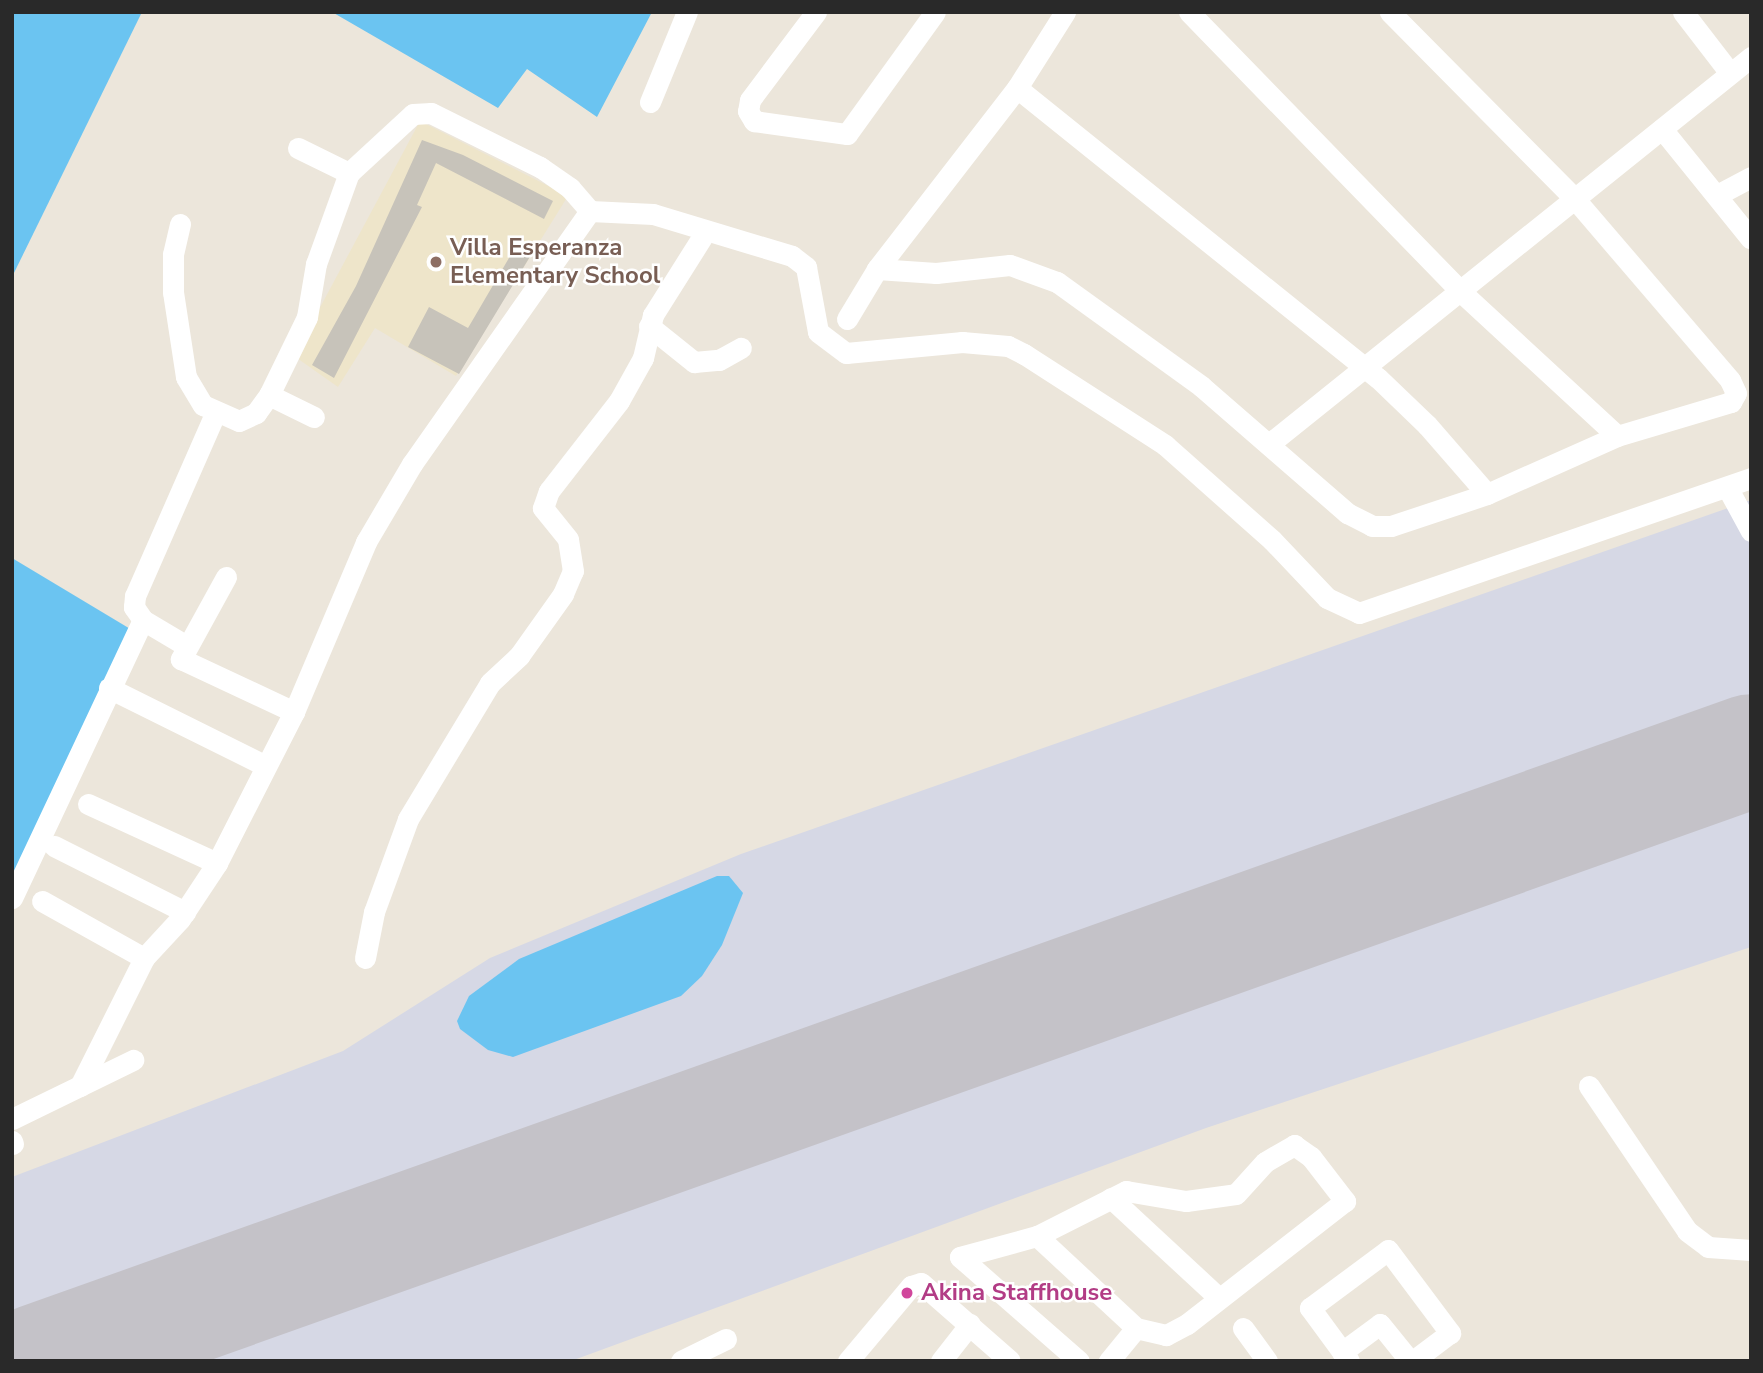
<!DOCTYPE html>
<html>
<head>
<meta charset="utf-8">
<style>
  body { margin:0 }
  #map { position:relative; width:1763px; height:1373px; overflow:hidden; background:#ece6db; font-family:"Nunito Sans",sans-serif }
  div>[style] { position:absolute }
  [style*='--x'] { left:calc(var(--x)*1px); top:calc(var(--y)*1px); width:calc(var(--w)*1px); rotate:calc(var(--a)*1deg) }
  .education>* { inset:0; background:#eee5ca }
  .airport>* { inset:0; background:#d6d8e5 }
  .water>* { inset:0; background:#6bc4f1 }
  .taxiway>* { height:46px; margin:-23px; padding:0 23px; transform-origin:23px; border-radius:23px; background:#c4c2c8 }
  .runway>* { height:114px; margin:-57px; padding:0 57px; transform-origin:57px; border-radius:57px; background:#c4c2c8 }
  .building>* { inset:0; background:#c7c3ba }
  .minor>* { height:21px; margin:-10.5px; padding:0 10.5px; transform-origin:10.5px; border-radius:10.5px; background:#fff }
  .dots>* { width:19px; height:19px; translate:-50% -50%; box-sizing:border-box; border:4px solid #fff; border-radius:50% }
  span { translate:-50% -50%; white-space:nowrap; text-align:center; line-height:1.15; -webkit-text-stroke:5px #fff; paint-order:stroke }
  .education-label { font-size:24px; color:#785e54; font-weight:700 }
  .left { translate:0 -50%; text-align:left }
  .hotel-label { font-size:24px; color:#b23c85; font-weight:700 }
  .frame { position:absolute; inset:0; border:14px solid #292929; pointer-events:none }
</style>
</head>
<body>
<div id="map">
  <div class="education">
    <i style="clip-path:polygon(420px 121px,568px 196px,456px 376px,375px 328px,338px 387px,294px 356px)"></i>
  </div>
  <div class="airport">
    <i style="clip-path:polygon(1751px 500px,1751px 947px,1206px 1128px,571px 1361px,12px 1361px,12px 1177px,343px 1051px,490px 958px,741px 854px)"></i>
  </div>
  <div class="water">
    <i style="clip-path:polygon(12px 12px,142px 12px,12px 277px)"></i>
    <i style="clip-path:polygon(332px 12px,652px 12px,597px 117px,527px 69px,498px 108px)"></i>
    <i style="clip-path:polygon(12px 558px,132px 630px,12px 886px)"></i>
    <i style="clip-path:polygon(717px 876px,729px 876px,743px 893px,722px 945px,702px 976px,681px 996px,513px 1057px,488px 1050px,460px 1029px,457px 1021px,469px 996px,519px 959px)"></i>
  </div>
  <div class="taxiway">
    <i style="--x:463;--y:1182;--w:57;--a:8.1"></i>
    <i style="--x:519;--y:1190;--w:59;--a:136.4"></i>
    <i style="--x:476;--y:1231;--w:8;--a:173"></i>
    <i style="--x:468;--y:1232;--w:21;--a:-152"></i>
    <i style="--x:449;--y:1222;--w:16;--a:-108"></i>
    <i style="--x:444;--y:1207;--w:17;--a:-73"></i>
    <i style="--x:449;--y:1191;--w:17;--a:-33"></i>
  </div>
  <div class="runway">
    <i style="--x:38;--y:1361;--w:1818;--a:-19.6"></i>
  </div>
  <div class="building">
    <i style="clip-path:polygon(422px 140px,463px 155px,553px 201px,544px 219px,436px 163px,417px 205px,422px 207px,334px 378px,312px 365px,356px 286px)"></i>
    <i style="clip-path:polygon(516px 246px,531px 255px,459px 374px,408px 347px,429px 307px,468px 328px)"></i>
  </div>
  <div class="minor">
    <i style="--x:816;--y:12;--w:110;--a:126.9"></i>
    <i style="--x:750;--y:100;--w:11;--a:100"></i>
    <i style="--x:748;--y:111;--w:12;--a:59"></i>
    <i style="--x:754;--y:121;--w:94;--a:8"></i>
    <i style="--x:847;--y:134;--w:150;--a:-54.2"></i>
    <i style="--x:1189;--y:12;--w:388;--a:45.8"></i>
    <i style="--x:1459;--y:290;--w:215;--a:42.7"></i>
    <i style="--x:1683;--y:12;--w:77;--a:52.4"></i>
    <i style="--x:1017;--y:88;--w:463;--a:38.8"></i>
    <i style="--x:1378;--y:378;--w:68;--a:43.8"></i>
    <i style="--x:1427;--y:425;--w:91;--a:49"></i>
    <i style="--x:650;--y:102;--w:97;--a:-67.7"></i>
    <i style="--x:1662;--y:129;--w:141;--a:51"></i>
    <i style="--x:298;--y:148;--w:57;--a:26.1"></i>
    <i style="--x:1717;--y:195;--w:38;--a:-28"></i>
    <i style="--x:180;--y:224;--w:31;--a:103"></i>
    <i style="--x:173;--y:254;--w:38;--a:90"></i>
    <i style="--x:173;--y:292;--w:86;--a:81.3"></i>
    <i style="--x:186;--y:377;--w:33;--a:59"></i>
    <i style="--x:203;--y:405;--w:39;--a:24"></i>
    <i style="--x:239;--y:421;--w:19;--a:-25"></i>
    <i style="--x:256;--y:413;--w:22;--a:-54"></i>
    <i style="--x:269;--y:395;--w:87;--a:-64"></i>
    <i style="--x:307;--y:317;--w:54;--a:-80.4"></i>
    <i style="--x:316;--y:264;--w:97;--a:-70.1"></i>
    <i style="--x:349;--y:173;--w:87;--a:-42.7"></i>
    <i style="--x:413;--y:114;--w:18;--a:-3"></i>
    <i style="--x:431;--y:113;--w:122;--a:26.4"></i>
    <i style="--x:540;--y:167;--w:37;--a:35"></i>
    <i style="--x:570;--y:188;--w:30;--a:49"></i>
    <i style="--x:590;--y:211;--w:63;--a:2.7"></i>
    <i style="--x:653;--y:214;--w:145;--a:16.8"></i>
    <i style="--x:792;--y:256;--w:18;--a:38"></i>
    <i style="--x:806;--y:267;--w:66;--a:79.5"></i>
    <i style="--x:818;--y:332;--w:35;--a:37"></i>
    <i style="--x:846;--y:353;--w:117;--a:-5.4"></i>
    <i style="--x:962;--y:342;--w:46;--a:5"></i>
    <i style="--x:1008;--y:346;--w:18;--a:27"></i>
    <i style="--x:1024;--y:354;--w:168;--a:32.8"></i>
    <i style="--x:1165;--y:445;--w:143;--a:41.6"></i>
    <i style="--x:1272;--y:540;--w:80;--a:46.5"></i>
    <i style="--x:1327;--y:598;--w:35;--a:25"></i>
    <i style="--x:1359;--y:613;--w:415;--a:-19"></i>
    <i style="--x:877;--y:269;--w:59;--a:3.9"></i>
    <i style="--x:936;--y:273;--w:74;--a:-6.2"></i>
    <i style="--x:1010;--y:265;--w:50;--a:19.9"></i>
    <i style="--x:1057;--y:282;--w:178;--a:35.8"></i>
    <i style="--x:1201;--y:386;--w:194;--a:41"></i>
    <i style="--x:1347;--y:513;--w:28;--a:27"></i>
    <i style="--x:1372;--y:526;--w:19;--a:0"></i>
    <i style="--x:1391;--y:526;--w:101;--a:-18.4"></i>
    <i style="--x:1487;--y:494;--w:142;--a:-24"></i>
    <i style="--x:1617;--y:436;--w:119;--a:-16.6"></i>
    <i style="--x:1731;--y:402;--w:10;--a:-61"></i>
    <i style="--x:1736;--y:393;--w:14;--a:-115"></i>
    <i style="--x:1730;--y:380;--w:240;--a:-130.6"></i>
    <i style="--x:1574;--y:198;--w:262;--a:-134.7"></i>
    <i style="--x:847;--y:319;--w:58;--a:-59"></i>
    <i style="--x:877;--y:269;--w:229;--a:-52.3"></i>
    <i style="--x:1017;--y:88;--w:90;--a:-57.7"></i>
    <i style="--x:649;--y:326;--w:58;--a:38.7"></i>
    <i style="--x:694;--y:362;--w:25;--a:-5"></i>
    <i style="--x:719;--y:360;--w:25;--a:-29"></i>
    <i style="--x:269;--y:395;--w:50;--a:26.1"></i>
    <i style="--x:1269;--y:444;--w:618;--a:-38.76"></i>
    <i style="--x:1727;--y:487;--w:50;--a:61.4"></i>
    <i style="--x:226;--y:577;--w:94;--a:118.8"></i>
    <i style="--x:181;--y:659;--w:125;--a:25.1"></i>
    <i style="--x:185;--y:645;--w:49;--a:-149.2"></i>
    <i style="--x:143;--y:620;--w:16;--a:-125"></i>
    <i style="--x:134;--y:607;--w:11;--a:-85"></i>
    <i style="--x:135;--y:596;--w:199;--a:-66.3"></i>
    <i style="--x:109;--y:688;--w:175;--a:26.4"></i>
    <i style="--x:88;--y:804;--w:142;--a:24.6"></i>
    <i style="--x:54;--y:846;--w:147;--a:26.7"></i>
    <i style="--x:12;--y:898;--w:307;--a:-64.8"></i>
    <i style="--x:42;--y:901;--w:117;--a:29.2"></i>
    <i style="--x:365;--y:958;--w:47;--a:-78.9"></i>
    <i style="--x:374;--y:912;--w:99;--a:-69.9"></i>
    <i style="--x:408;--y:819;--w:159;--a:-58.9"></i>
    <i style="--x:490;--y:683;--w:40;--a:-43"></i>
    <i style="--x:519;--y:656;--w:76;--a:-54.6"></i>
    <i style="--x:563;--y:594;--w:25;--a:-67"></i>
    <i style="--x:573;--y:571;--w:32;--a:-99"></i>
    <i style="--x:568;--y:539;--w:40;--a:-129"></i>
    <i style="--x:543;--y:508;--w:18;--a:-71"></i>
    <i style="--x:549;--y:491;--w:114;--a:-52.1"></i>
    <i style="--x:619;--y:401;--w:49;--a:-60.8"></i>
    <i style="--x:643;--y:358;--w:44;--a:-76.9"></i>
    <i style="--x:653;--y:315;--w:99;--a:-57.8"></i>
    <i style="--x:80;--y:1086;--w:143;--a:-63.4"></i>
    <i style="--x:144;--y:958;--w:53;--a:-47.3"></i>
    <i style="--x:180;--y:919;--w:67;--a:-56.5"></i>
    <i style="--x:217;--y:863;--w:169;--a:-63"></i>
    <i style="--x:294;--y:712;--w:185;--a:-67"></i>
    <i style="--x:366;--y:542;--w:91;--a:-59.5"></i>
    <i style="--x:412;--y:464;--w:309;--a:-54.9"></i>
    <i style="--x:1589;--y:1086;--w:175;--a:55.9"></i>
    <i style="--x:1687;--y:1231;--w:26;--a:37"></i>
    <i style="--x:1708;--y:1247;--w:43;--a:4"></i>
    <i style="--x:12;--y:1119;--w:135;--a:-26"></i>
    <i style="--x:12;--y:1141;--w:3;--a:72"></i>
    <i style="--x:1111;--y:1198;--w:147;--a:42.8"></i>
    <i style="--x:1037;--y:1236;--w:135;--a:42.9"></i>
    <i style="--x:960;--y:1257;--w:80;--a:-15.3"></i>
    <i style="--x:1037;--y:1236;--w:100;--a:-26.8"></i>
    <i style="--x:1126;--y:1191;--w:61;--a:9.5"></i>
    <i style="--x:1186;--y:1201;--w:50;--a:-8"></i>
    <i style="--x:1236;--y:1194;--w:43;--a:-47.8"></i>
    <i style="--x:1265;--y:1162;--w:34;--a:-30"></i>
    <i style="--x:1294;--y:1145;--w:21;--a:35"></i>
    <i style="--x:1311;--y:1157;--w:56;--a:52.3"></i>
    <i style="--x:1345;--y:1201;--w:200;--a:142.1"></i>
    <i style="--x:1187;--y:1324;--w:24;--a:152"></i>
    <i style="--x:1166;--y:1335;--w:31;--a:-167"></i>
    <i style="--x:1136;--y:1328;--w:43;--a:129.3"></i>
    <i style="--x:960;--y:1257;--w:158;--a:41.2"></i>
    <i style="--x:1243;--y:1328;--w:41;--a:54"></i>
    <i style="--x:1342;--y:1352;--w:47;--a:-36.4"></i>
    <i style="--x:1380;--y:1324;--w:48;--a:51"></i>
    <i style="--x:681;--y:1361;--w:50;--a:-26.1"></i>
    <i style="--x:848;--y:1361;--w:98;--a:-50"></i>
    <i style="--x:911;--y:1286;--w:10;--a:-17"></i>
    <i style="--x:921;--y:1283;--w:118;--a:41.2"></i>
    <i style="--x:941;--y:1361;--w:47;--a:-51.9"></i>
    <i style="--x:1349;--y:1361;--w:66;--a:-126.3"></i>
    <i style="--x:1310;--y:1308;--w:97;--a:-36.6"></i>
    <i style="--x:1388;--y:1250;--w:104;--a:53.2"></i>
    <i style="--x:1450;--y:1333;--w:46;--a:142.9"></i>
  </div>
  <div class="dots">
    <i style="left:436px;top:262px;background:#8d6e63"></i>
    <i style="left:907px;top:1293px;background:#d1479c"></i>
  </div>
  <div class="education-label">
    <span class="left" style="left:450px;top:262px">Villa Esperanza<br>Elementary School</span>
  </div>
  <div class="hotel-label">
    <span class="left" style="left:921px;top:1293px">Akina Staffhouse</span>
  </div>
  <div class="frame"></div>
</div>
</body>
</html>
